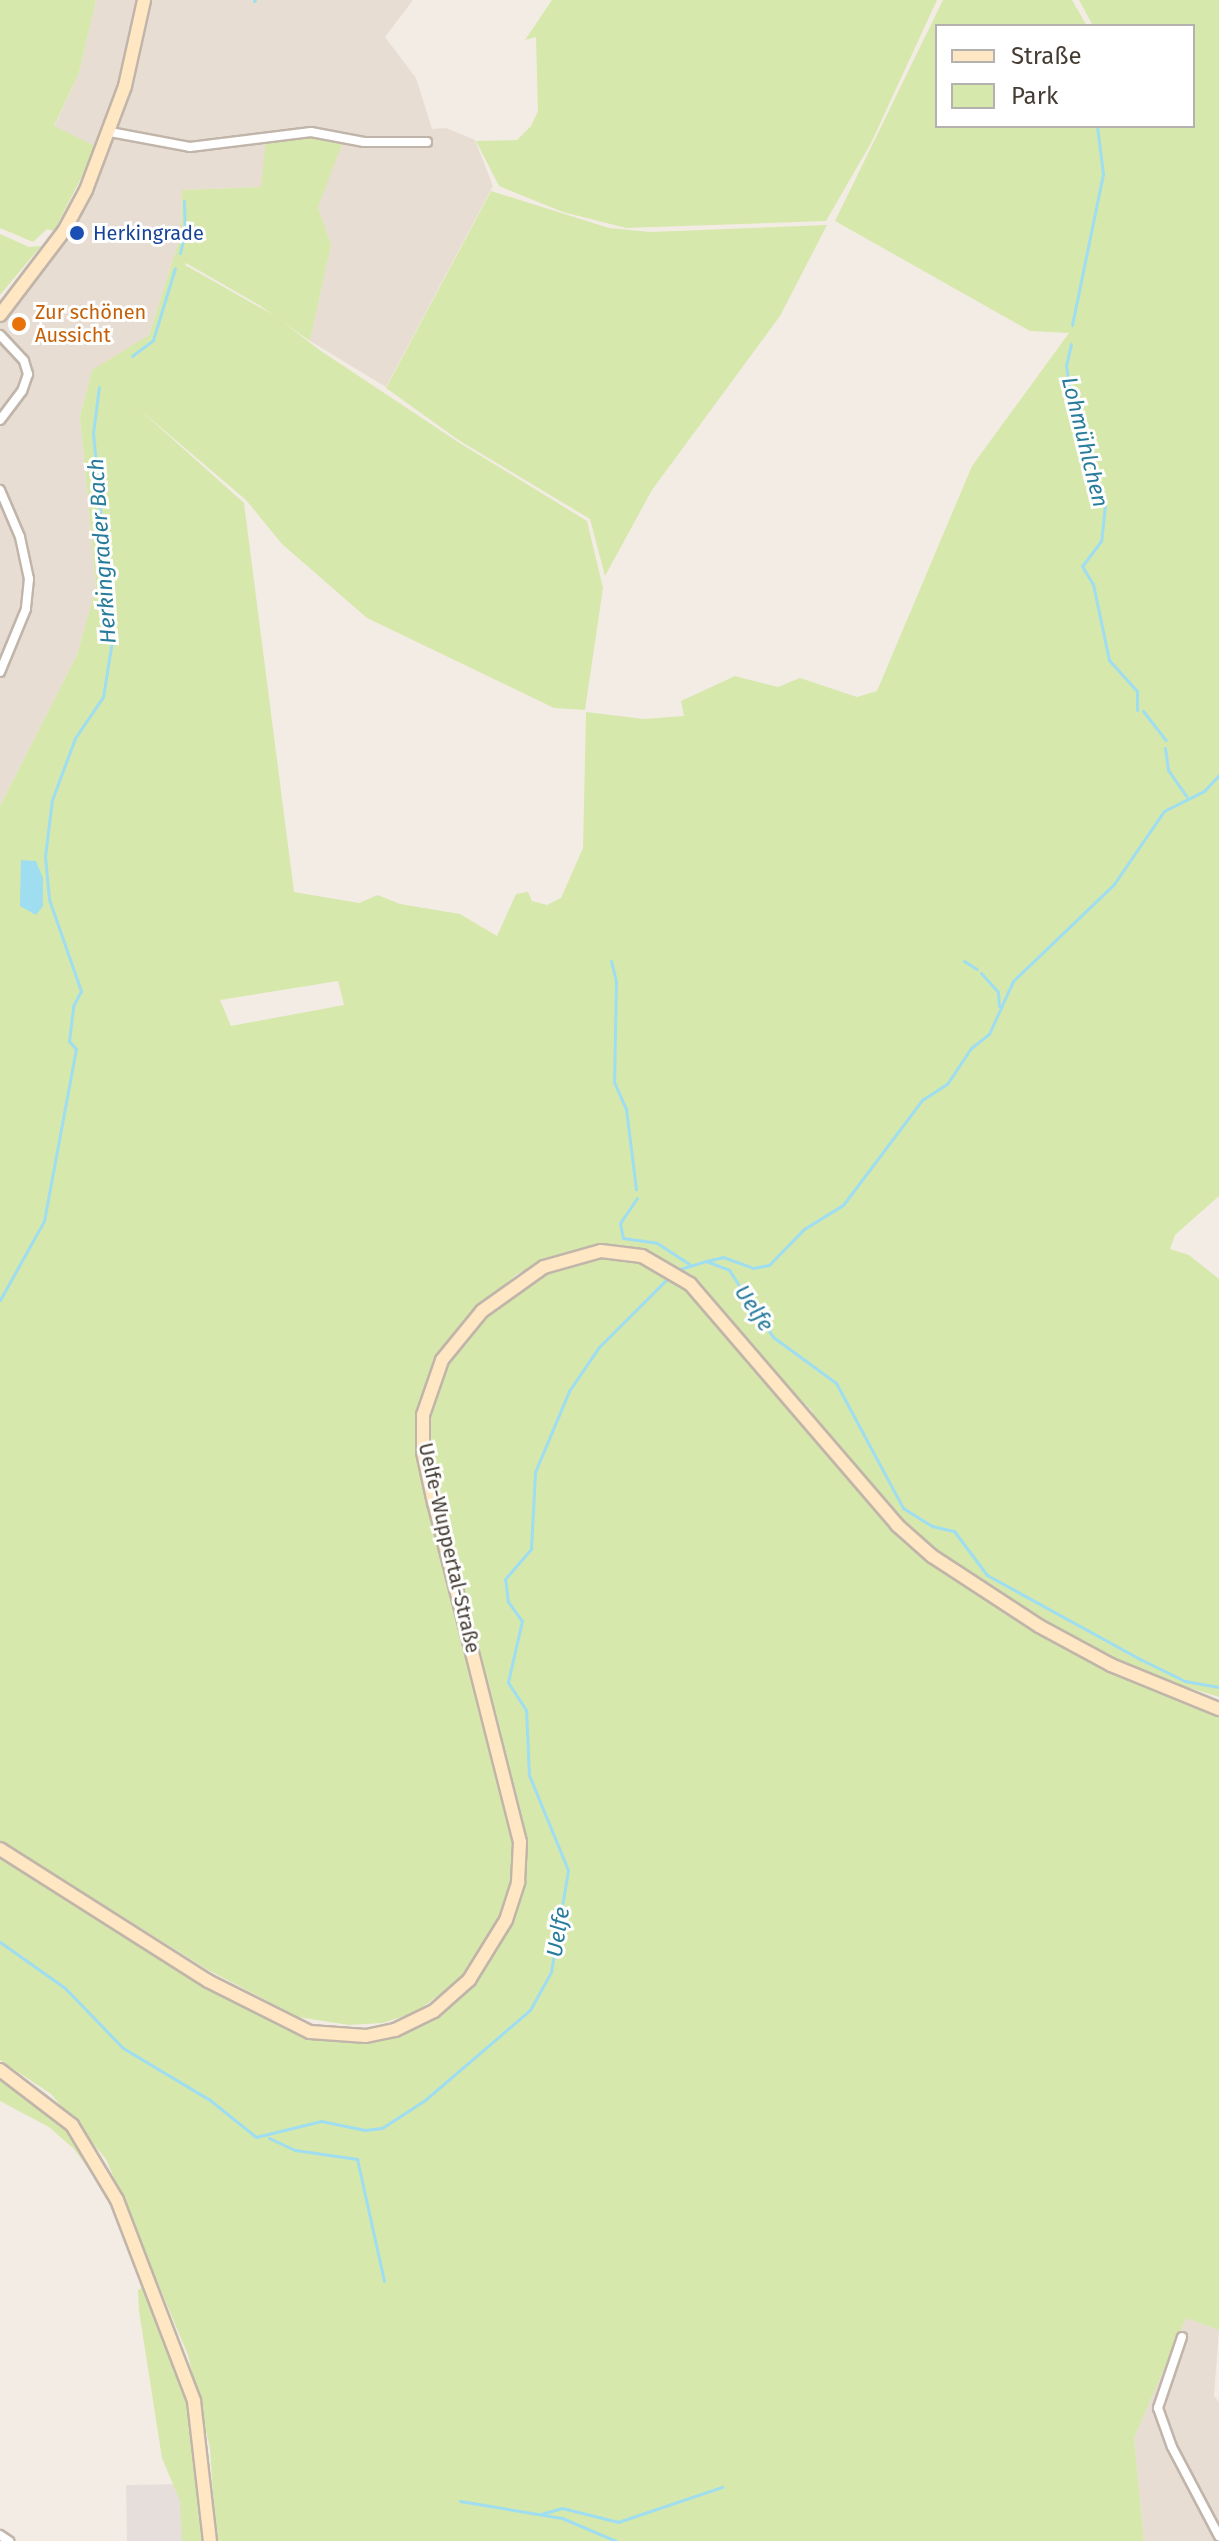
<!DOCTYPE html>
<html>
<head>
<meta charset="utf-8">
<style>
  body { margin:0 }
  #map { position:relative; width:1219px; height:2541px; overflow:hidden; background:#f3ece5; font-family:"Fira Sans",sans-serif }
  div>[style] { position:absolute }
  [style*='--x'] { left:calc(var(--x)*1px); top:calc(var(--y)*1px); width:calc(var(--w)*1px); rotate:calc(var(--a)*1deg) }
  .residential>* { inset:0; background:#e7ddd3 }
  .industrial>* { inset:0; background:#e5deda }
  .green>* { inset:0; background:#d7e8ac }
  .water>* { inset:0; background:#9fddf1 }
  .stream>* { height:3px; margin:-1.5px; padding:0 1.5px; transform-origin:1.5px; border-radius:1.5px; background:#9fddf1 }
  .roads { filter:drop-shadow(2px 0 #c1b5aa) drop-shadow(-2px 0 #c1b5aa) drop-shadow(0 2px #c1b5aa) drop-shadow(0 -2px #c1b5aa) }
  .minor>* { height:8px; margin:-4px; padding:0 4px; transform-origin:4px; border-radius:4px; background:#fff }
  .secondary>* { height:12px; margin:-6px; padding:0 6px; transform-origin:6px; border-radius:6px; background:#ffe7c3 }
  .dots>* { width:22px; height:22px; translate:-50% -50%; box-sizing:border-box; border:4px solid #fff; border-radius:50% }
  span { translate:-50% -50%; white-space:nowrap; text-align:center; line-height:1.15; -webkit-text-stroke:6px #fff; paint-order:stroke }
  .transit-label { font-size:20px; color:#164399 }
  .left { translate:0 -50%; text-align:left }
  .food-label { font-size:20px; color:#c56008 }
  .street-label { font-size:20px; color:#453c34 }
  .water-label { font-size:22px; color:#287c9b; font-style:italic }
  .legend { position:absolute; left:935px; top:24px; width:260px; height:104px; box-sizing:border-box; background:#fff; border:2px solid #b5b1ae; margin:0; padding:10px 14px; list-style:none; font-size:24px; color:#453c34 }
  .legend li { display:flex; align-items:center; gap:16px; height:40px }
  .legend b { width:40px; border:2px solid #b5b1ae }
</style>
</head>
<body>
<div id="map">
  <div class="residential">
    <i style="clip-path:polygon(96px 0,413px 0,385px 37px,416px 78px,432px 129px,446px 128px,475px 140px,493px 186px,386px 387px,310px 341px,331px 245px,318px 207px,262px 187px,182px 190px,181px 234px,149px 335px,92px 371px,80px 416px,96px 587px,77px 655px,0 806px,0 322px,41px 275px,87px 207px,106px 152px,54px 127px,79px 73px)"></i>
    <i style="clip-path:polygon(1186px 2317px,1219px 2330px,1214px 2396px,1219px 2402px,1219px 2541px,1144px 2541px,1134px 2438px)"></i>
  </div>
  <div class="industrial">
    <i style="clip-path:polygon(185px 2484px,188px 2541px,127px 2541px,126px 2485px)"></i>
  </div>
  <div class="green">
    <i style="clip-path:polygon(0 0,96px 0,79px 73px,54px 126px,97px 147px,54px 231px,47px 229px,33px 242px,0 228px)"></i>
    <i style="clip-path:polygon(552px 0,937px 0,871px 143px,826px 221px,626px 228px,563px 212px,499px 186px,476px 141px,517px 140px,531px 126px,538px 111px,536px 37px,525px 40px)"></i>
    <i style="clip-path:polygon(evenodd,943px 0,1072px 0,1087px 26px,937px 26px,937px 126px,1193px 126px,1193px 26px,1093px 26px,1079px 0,1219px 0,1219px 1196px,1175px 1235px,1170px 1249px,1189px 1255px,1219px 1279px,1219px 1697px,1113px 1664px,1040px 1625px,943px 1561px,893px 1518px,808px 1416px,813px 1412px,725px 1322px,897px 1525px,932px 1556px,1039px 1626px,1111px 1665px,1219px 1709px,1219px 2330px,1186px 2318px,1134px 2438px,1144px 2541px,216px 2541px,210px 2448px,188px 2355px,106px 2159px,51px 2094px,0 2060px,0 1849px,208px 1981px,297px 2028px,339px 2036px,381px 2033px,425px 2016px,459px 1990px,501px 1932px,516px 1891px,521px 1857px,519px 1835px,423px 1452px,425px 1404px,437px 1370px,456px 1340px,518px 1282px,579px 1254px,642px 1255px,616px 1248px,577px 1250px,517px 1274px,471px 1313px,449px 1341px,422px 1398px,421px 1451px,433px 1516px,520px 1857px,500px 1929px,466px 1975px,416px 2012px,383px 2023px,349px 2025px,298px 2017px,208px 1970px,0 1840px,0 806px,77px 655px,96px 587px,80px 416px,92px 370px,149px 335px,181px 234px,182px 190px,261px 187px,266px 140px,311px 133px,344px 139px,318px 207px,331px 245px,310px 341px,259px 305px,186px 263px,185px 265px,275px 316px,321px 351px,458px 442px,587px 521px,603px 588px,585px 710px,554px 708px,367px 618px,282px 544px,246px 500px,138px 408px,244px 503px,294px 892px,359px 903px,378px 895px,400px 904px,460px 914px,497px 936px,516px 894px,528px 892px,532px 901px,547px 905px,561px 898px,583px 848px,586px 712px,644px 719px,684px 716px,681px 701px,735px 676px,778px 687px,800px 678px,857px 697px,877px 691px,972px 466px,1069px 333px,1030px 331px,835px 221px,943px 0,338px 981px,344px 1005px,231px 1026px,220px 1000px,338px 981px)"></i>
    <i style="clip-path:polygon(491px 191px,609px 228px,651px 232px,827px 225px,780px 316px,652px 490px,605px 576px,590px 519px,460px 441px,386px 388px)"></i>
    <i style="clip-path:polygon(0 234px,29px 247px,41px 246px,0 295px)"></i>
    <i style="clip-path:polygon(0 2076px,44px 2106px,69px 2131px,116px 2207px,74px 2149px,49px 2127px,0 2101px)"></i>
    <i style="clip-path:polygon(145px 2286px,191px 2413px,202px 2541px,182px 2541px,180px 2501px,162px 2458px,139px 2311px,138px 2290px)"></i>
  </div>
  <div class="water">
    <i style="clip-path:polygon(21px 860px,36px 861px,43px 878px,43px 906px,36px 915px,20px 906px)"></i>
  </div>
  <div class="stream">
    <i style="--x:254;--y:1;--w:1;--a:-45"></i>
    <i style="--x:180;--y:253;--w:22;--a:-77"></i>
    <i style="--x:185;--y:232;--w:31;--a:-92"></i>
    <i style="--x:1072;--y:325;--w:154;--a:-78.4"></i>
    <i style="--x:1103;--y:174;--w:48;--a:-97.1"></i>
    <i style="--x:1071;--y:344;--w:22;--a:103"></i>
    <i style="--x:1066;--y:365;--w:30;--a:82"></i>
    <i style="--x:1070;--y:395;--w:115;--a:72.3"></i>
    <i style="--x:1105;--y:505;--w:36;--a:96"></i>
    <i style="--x:1101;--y:541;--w:31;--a:127"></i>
    <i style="--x:1082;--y:566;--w:21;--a:59"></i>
    <i style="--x:1093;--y:584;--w:78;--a:78.1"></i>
    <i style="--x:1109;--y:660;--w:42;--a:47.9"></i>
    <i style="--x:1137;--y:691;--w:19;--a:90"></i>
    <i style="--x:132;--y:356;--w:26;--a:-37"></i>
    <i style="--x:153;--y:340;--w:75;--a:-73"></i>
    <i style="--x:1143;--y:711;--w:37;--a:52"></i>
    <i style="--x:1165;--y:748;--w:22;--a:82"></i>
    <i style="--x:1168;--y:770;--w:32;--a:55"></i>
    <i style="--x:611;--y:961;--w:21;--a:76"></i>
    <i style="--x:616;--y:981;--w:101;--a:91.1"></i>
    <i style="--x:614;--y:1082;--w:30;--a:66"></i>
    <i style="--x:626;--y:1109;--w:81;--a:82.9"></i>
    <i style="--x:964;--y:961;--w:15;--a:32"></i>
    <i style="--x:981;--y:973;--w:25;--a:48"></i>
    <i style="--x:998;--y:992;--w:14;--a:86"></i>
    <i style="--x:637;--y:1198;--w:30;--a:124"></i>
    <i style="--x:620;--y:1223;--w:15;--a:79"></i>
    <i style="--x:623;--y:1238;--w:34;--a:8"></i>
    <i style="--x:657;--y:1243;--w:38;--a:33"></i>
    <i style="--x:706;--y:1261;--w:17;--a:-13"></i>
    <i style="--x:723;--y:1257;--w:32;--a:20"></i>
    <i style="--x:753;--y:1268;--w:16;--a:-11"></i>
    <i style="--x:769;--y:1265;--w:50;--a:-45.8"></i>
    <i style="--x:804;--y:1229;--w:46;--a:-31.6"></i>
    <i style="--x:843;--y:1205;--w:131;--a:-53"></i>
    <i style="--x:922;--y:1100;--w:30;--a:-33"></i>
    <i style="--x:947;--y:1084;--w:43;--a:-56.3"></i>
    <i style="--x:971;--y:1048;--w:23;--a:-38"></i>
    <i style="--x:989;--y:1034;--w:58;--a:-65.6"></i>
    <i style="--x:1013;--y:981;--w:140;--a:-43.8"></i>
    <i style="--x:1114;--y:884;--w:88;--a:-55.6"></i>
    <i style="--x:1164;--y:811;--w:45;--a:-26.6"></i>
    <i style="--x:1204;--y:791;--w:22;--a:-47"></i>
    <i style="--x:680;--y:1269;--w:27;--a:-17"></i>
    <i style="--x:706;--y:1261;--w:25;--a:21"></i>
    <i style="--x:729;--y:1270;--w:80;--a:56.7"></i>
    <i style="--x:773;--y:1337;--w:78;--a:36.1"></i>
    <i style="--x:836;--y:1383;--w:142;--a:61.8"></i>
    <i style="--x:903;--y:1508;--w:34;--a:32"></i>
    <i style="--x:932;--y:1526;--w:23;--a:13"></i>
    <i style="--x:954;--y:1531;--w:55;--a:53.1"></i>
    <i style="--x:987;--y:1575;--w:175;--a:28.8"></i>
    <i style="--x:1140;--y:1659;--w:50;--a:26.1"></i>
    <i style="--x:1185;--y:1681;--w:35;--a:10"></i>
    <i style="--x:0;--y:1300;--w:90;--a:-60.9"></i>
    <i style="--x:44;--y:1221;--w:175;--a:-79.5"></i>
    <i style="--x:76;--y:1049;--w:11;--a:-131"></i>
    <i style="--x:69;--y:1041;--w:35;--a:-83"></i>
    <i style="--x:73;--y:1006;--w:17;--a:-62"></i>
    <i style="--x:81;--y:991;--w:97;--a:-109.2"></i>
    <i style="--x:49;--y:899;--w:43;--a:-95.3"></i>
    <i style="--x:45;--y:856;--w:56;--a:-82.9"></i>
    <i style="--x:52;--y:800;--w:66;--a:-69.6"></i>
    <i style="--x:75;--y:738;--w:50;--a:-55.7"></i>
    <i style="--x:103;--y:697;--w:57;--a:-80.9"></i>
    <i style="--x:112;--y:641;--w:209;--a:-95.2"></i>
    <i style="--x:93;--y:433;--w:46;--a:-82.6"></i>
    <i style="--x:0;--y:1942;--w:80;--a:35.3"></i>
    <i style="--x:65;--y:1988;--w:83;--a:46"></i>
    <i style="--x:123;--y:2048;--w:101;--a:30.9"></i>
    <i style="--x:210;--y:2100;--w:59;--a:38.8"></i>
    <i style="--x:256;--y:2137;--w:67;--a:-13.8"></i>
    <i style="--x:321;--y:2121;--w:45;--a:11.6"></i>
    <i style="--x:365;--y:2130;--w:17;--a:-7"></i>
    <i style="--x:382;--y:2128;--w:51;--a:-33.1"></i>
    <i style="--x:425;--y:2100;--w:138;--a:-40.6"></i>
    <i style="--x:530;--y:2010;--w:43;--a:-61.1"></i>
    <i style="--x:551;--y:1972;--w:103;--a:-80.5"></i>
    <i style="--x:568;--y:1870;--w:103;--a:-112.3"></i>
    <i style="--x:529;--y:1775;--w:65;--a:-92.6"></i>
    <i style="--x:526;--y:1710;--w:33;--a:-123"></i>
    <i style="--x:508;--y:1682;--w:63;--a:-77.1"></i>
    <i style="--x:522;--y:1621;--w:24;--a:-126"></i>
    <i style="--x:508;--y:1602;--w:23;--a:-97"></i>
    <i style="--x:505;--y:1579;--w:40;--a:-49"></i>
    <i style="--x:531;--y:1549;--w:77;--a:-87"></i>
    <i style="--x:535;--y:1472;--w:88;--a:-67.2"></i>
    <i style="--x:569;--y:1391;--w:53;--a:-55.7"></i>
    <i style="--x:599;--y:1347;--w:96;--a:-45"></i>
    <i style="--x:269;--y:2138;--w:29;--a:25"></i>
    <i style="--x:295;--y:2150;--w:63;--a:8.3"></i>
    <i style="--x:357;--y:2159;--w:125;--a:77.5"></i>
    <i style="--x:460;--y:2501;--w:103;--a:9.5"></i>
    <i style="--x:562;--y:2518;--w:59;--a:23.1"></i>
    <i style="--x:541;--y:2514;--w:22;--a:-16"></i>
    <i style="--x:562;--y:2508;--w:58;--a:14"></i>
    <i style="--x:618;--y:2522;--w:110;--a:-18.6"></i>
  </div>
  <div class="roads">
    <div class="minor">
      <i style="--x:110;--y:132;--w:81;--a:10.6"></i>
      <i style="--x:190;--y:147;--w:122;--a:-7.1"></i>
      <i style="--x:311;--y:132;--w:54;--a:10.7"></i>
      <i style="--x:364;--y:142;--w:63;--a:0"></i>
      <i style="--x:0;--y:335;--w:35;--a:47"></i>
      <i style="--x:24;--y:361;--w:14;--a:73"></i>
      <i style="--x:28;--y:374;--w:18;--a:109"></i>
      <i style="--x:22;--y:391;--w:36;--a:127"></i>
      <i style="--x:0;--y:490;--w:51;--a:66.9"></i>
      <i style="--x:20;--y:537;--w:43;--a:77.9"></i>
      <i style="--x:29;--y:579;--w:30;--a:96"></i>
      <i style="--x:26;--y:609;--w:68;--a:112.4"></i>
      <i style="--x:1182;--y:2337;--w:75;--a:108.7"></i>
      <i style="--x:1158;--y:2408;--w:41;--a:70.3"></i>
      <i style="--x:1172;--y:2447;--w:101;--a:62.2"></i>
      <i style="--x:0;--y:2535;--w:11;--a:34"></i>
    </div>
    <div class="secondary">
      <i style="--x:0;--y:315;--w:106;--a:-52.7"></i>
      <i style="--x:64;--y:231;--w:47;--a:-61.8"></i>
      <i style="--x:86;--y:190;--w:111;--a:-69.4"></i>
      <i style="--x:125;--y:86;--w:88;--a:-77.5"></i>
      <i style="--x:0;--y:1849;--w:246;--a:32.4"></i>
      <i style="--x:208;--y:1981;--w:114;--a:26.6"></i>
      <i style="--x:310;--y:2032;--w:56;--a:4.1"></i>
      <i style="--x:366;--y:2036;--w:30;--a:-12"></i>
      <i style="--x:395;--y:2030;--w:43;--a:-26"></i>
      <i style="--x:434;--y:2011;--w:47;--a:-41.5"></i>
      <i style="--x:469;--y:1980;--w:70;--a:-58.3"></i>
      <i style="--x:506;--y:1920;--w:40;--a:-72"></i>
      <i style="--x:518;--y:1882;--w:40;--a:-87.1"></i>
      <i style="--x:520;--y:1842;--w:350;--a:-104.2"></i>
      <i style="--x:434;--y:1503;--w:52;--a:-102.2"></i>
      <i style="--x:423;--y:1452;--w:37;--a:-90"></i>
      <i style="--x:423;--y:1415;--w:58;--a:-70.9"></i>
      <i style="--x:442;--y:1360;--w:63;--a:-50.8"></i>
      <i style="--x:482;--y:1311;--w:76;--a:-35.4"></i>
      <i style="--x:544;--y:1267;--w:59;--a:-15.7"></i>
      <i style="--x:601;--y:1251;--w:41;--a:7"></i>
      <i style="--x:642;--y:1256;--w:56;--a:30.3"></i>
      <i style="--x:690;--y:1284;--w:318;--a:49.3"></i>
      <i style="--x:897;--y:1525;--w:47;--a:41.5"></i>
      <i style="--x:932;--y:1556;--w:128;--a:33.2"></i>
      <i style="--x:1039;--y:1626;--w:82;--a:28.4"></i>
      <i style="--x:1111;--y:1665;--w:117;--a:22.2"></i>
      <i style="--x:0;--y:2070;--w:91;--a:37.4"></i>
      <i style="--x:72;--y:2125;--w:87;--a:59"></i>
      <i style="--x:117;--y:2200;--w:215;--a:69"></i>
      <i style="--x:194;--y:2401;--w:141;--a:83.5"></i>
    </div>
  </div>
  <div class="dots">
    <i style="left:77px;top:233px;background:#1a4fb4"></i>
    <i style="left:19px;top:324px;background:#e8710a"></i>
  </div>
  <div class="transit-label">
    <span class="left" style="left:93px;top:233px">Herkingrade</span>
  </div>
  <div class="food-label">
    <span class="left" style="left:35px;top:324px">Zur schönen<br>Aussicht</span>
  </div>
  <div class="street-label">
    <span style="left:449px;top:1548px;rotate:77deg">Uelfe-Wuppertal-Straße</span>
  </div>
  <div class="water-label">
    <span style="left:1085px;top:442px;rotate:76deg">Lohmühlchen</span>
    <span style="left:102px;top:551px;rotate:-94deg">Herkingrader Bach</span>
    <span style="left:754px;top:1308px;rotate:56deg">Uelfe</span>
    <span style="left:558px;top:1932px;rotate:-81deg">Uelfe</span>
  </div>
  <ul class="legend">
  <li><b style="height:10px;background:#ffe7c3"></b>Straße</li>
  <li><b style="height:22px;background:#d7e8ac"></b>Park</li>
  </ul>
</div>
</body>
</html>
